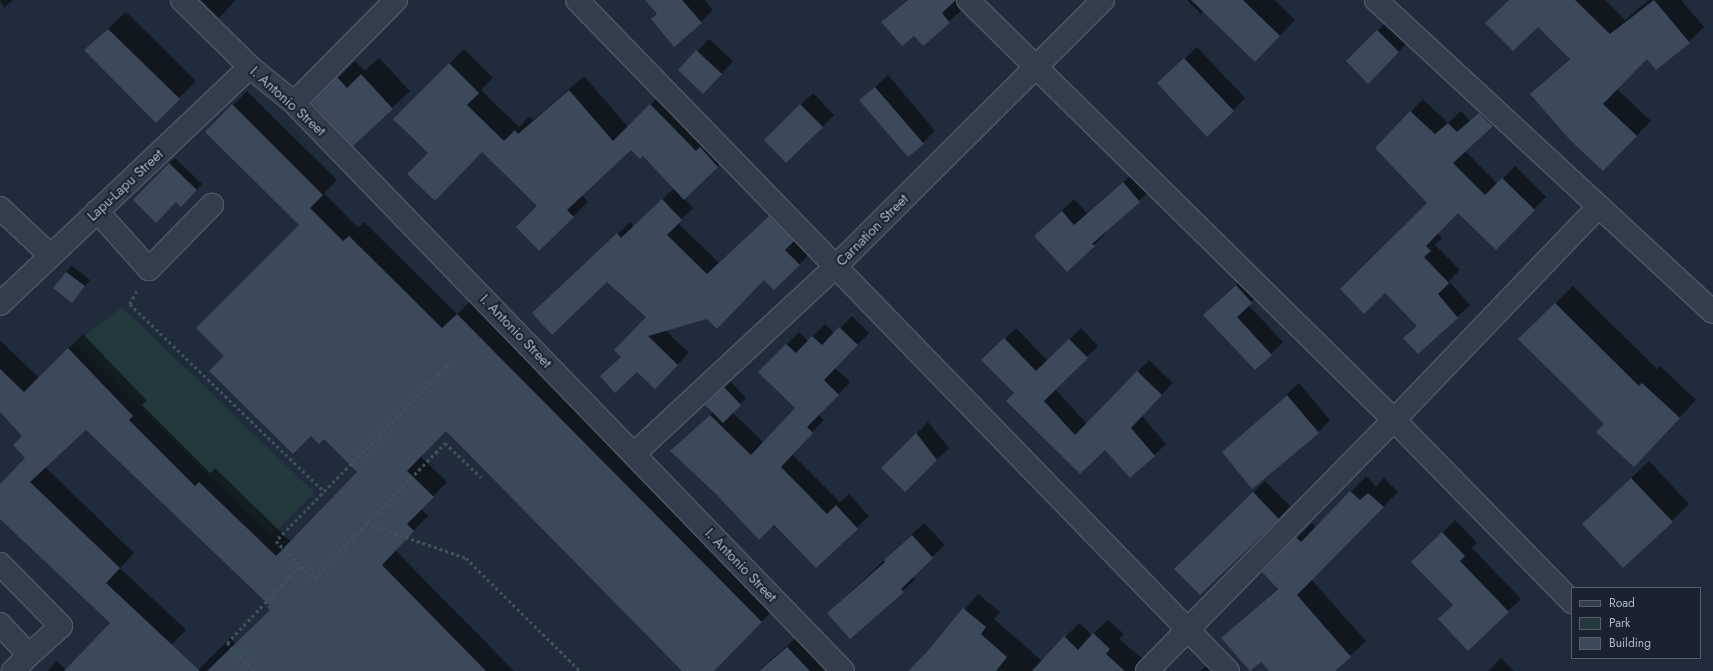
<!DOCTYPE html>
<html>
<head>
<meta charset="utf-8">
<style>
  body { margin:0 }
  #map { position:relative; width:1713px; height:671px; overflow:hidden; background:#202b3b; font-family:Jost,sans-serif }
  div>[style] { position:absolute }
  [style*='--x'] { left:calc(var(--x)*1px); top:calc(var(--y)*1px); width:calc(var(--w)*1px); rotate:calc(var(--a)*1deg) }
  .green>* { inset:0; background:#22383c }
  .shadow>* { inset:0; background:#0007 }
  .building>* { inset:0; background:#3c495b }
  .path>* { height:2.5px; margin-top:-1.25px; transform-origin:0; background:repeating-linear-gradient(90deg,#3d5457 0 3px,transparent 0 6px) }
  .roads { filter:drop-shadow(1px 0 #4f5866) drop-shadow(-1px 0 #4f5866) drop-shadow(0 1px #4f5866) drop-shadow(0 -1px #4f5866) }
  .minor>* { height:22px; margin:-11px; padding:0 11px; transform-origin:11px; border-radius:11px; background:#343d4b }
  span { translate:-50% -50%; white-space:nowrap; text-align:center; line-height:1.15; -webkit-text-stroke:4px #1a2230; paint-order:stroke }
  .street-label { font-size:14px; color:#afb8c8 }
  .legend { position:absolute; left:1571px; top:587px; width:130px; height:72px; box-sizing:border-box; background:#1a2230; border:1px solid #565e6d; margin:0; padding:5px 7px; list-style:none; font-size:12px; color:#afb8c8 }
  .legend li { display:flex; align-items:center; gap:8px; height:20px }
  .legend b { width:20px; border:1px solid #565e6d }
</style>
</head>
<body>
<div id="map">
  <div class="green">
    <i style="clip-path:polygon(122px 307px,315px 493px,270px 537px,75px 343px)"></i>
  </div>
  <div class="shadow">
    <i style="clip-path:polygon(0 0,13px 0,4px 8px)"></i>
    <i style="clip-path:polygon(201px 0,236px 0,219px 18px)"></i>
    <i style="clip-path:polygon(646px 0,705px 0,713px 10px,701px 22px,658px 13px)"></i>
    <i style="clip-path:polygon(907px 0,955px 0,962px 10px,923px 44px,914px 34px,883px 22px)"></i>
    <i style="clip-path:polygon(1187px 0,1275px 0,1295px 20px,1255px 61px,1204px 11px,1201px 14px)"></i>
    <i style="clip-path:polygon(1510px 0,1605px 0,1625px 20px,1649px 0,1681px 0,1704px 27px,1689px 42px,1647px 58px,1617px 89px,1651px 121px,1618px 155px,1531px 94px,1570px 58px)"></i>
    <i style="clip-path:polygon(126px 12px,196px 81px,156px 121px,85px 50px)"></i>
    <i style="clip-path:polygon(1390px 18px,1411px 39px,1368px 82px,1348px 61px)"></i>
    <i style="clip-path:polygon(709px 39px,733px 61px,716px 80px,697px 51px)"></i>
    <i style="clip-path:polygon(1197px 47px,1245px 98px,1233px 110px,1171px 71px)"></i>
    <i style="clip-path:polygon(464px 49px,493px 78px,481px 90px,519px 127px,530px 116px,533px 120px,584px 76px,628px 127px,665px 90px,732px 152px,684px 198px,693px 208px,678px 223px,719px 263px,781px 205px,810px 253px,799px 265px,764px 278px,707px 318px,665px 330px,689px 353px,666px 376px,622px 357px,647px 317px,607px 280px,545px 302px,630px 222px,634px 227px,674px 188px,643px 155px,631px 149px,582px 195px,588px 202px,539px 250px,538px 206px,482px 151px,429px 153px,395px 119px)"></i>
    <i style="clip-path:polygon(379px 58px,410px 91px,353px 145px,313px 103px,355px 61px,365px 71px)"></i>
    <i style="clip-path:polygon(888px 75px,935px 131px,909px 156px,861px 100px)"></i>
    <i style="clip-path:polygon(247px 91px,337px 180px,324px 193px,358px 228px,364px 222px,457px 314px,472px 300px,776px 607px,712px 671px,684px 671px,446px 430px,420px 456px,447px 482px,421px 509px,428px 516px,395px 550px,514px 671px,197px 671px,230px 638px,236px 644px,271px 609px,271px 605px,86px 428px,45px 467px,134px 553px,120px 568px,186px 630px,146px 671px,47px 671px,57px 661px,66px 670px,111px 623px,0 518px,0 485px,26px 458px,23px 436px,0 410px,0 340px,39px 378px,83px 334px,147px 401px,142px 405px,210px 473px,215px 468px,291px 542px,359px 471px,324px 437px,225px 356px,300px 225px,206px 132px)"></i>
    <i style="clip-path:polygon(813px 93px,834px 115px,822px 127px,778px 127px)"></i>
    <i style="clip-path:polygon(1423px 99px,1448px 123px,1461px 111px,1470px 121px,1492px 101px,1505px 113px,1465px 151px,1498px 184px,1515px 166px,1546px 197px,1496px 248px,1458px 211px,1437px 233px,1442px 238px,1435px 245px,1460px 270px,1449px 281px,1470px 305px,1418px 353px,1428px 203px,1377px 148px)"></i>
    <i style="clip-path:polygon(175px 158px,202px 184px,181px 205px,176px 201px,135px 200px)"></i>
    <i style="clip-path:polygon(1136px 171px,1151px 190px,1105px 232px,1106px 233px,1094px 245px,1048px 224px,1074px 199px,1087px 213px)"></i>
    <i style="clip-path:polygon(72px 266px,90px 280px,72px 302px,66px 272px)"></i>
    <i style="clip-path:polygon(1248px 273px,1264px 290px,1248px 305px,1283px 342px,1271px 354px,1216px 303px)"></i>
    <i style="clip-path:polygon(1573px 286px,1657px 369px,1660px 366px,1696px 400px,1634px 466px,1605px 424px,1520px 339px)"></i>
    <i style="clip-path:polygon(852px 316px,869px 333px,835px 368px,850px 382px,819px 415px,824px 420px,792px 454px,840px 502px,849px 494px,869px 516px,816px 567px,684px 439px,713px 412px,712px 399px,731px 382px,746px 398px,732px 412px,764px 443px,797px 408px,760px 372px,799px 332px,808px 341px,825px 324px,835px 334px)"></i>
    <i style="clip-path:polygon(1016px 328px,1048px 361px,1081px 328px,1098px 346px,1055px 389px,1087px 424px,1149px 360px,1173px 383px,1142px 416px,1166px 444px,1130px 477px,1105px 448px,1080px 472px,1015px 393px,983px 360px)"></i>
    <i style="clip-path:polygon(1299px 383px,1330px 420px,1318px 432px,1249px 429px)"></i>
    <i style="clip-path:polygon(928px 422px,949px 448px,905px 491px,882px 468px)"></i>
    <i style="clip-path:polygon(1649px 461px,1689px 504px,1672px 521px,1601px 507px)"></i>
    <i style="clip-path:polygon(1366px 476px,1376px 486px,1384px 478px,1398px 492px,1311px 579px,1366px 641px,1333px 671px,1270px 671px,1261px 660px,1223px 638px,1278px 588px,1263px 572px,1312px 523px,1317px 528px)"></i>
    <i style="clip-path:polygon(1265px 481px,1290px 506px,1278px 519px,1175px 569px)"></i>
    <i style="clip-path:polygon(1455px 520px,1477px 543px,1472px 548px,1521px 599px,1508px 611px,1454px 605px,1413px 562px)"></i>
    <i style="clip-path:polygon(924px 523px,945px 545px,912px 576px,915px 579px,903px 591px,828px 613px)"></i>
    <i style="clip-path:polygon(978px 594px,1000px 612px,994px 619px,1042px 661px,1079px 623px,1092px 635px,1108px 620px,1124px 634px,1119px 639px,1157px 671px,908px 671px,928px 652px)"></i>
    <i style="clip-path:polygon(803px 632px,848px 671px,758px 671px)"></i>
    <i style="clip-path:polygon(1501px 658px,1514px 671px,1488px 671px)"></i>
    <i style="clip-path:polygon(1210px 662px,1219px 671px,1201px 671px)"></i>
  </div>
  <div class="building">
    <i style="clip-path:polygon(645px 0,682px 0,702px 23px,674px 47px,651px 19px,657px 14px)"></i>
    <i style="clip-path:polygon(908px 0,956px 0,942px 13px,950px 23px,923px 46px,914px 36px,902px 46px,881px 22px)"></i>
    <i style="clip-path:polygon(1191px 0,1243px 0,1280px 36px,1255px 62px)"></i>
    <i style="clip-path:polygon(1509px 0,1575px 0,1610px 34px,1654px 0,1690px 43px,1656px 70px,1647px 59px,1603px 104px,1637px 136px,1603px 171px,1570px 140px,1530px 94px,1570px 59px,1538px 27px,1513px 51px,1485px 23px)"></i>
    <i style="clip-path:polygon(108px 29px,180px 99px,156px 123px,84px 50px)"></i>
    <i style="clip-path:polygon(1377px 30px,1399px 52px,1368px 84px,1346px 61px)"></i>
    <i style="clip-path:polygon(696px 50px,722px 74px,703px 94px,678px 70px)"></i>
    <i style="clip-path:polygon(1184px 58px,1234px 111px,1207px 137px,1157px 83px)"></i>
    <i style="clip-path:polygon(449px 63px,479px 93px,467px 105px,504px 141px,515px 130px,518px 134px,569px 90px,613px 141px,650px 104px,696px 151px,700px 147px,718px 167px,684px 200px,643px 156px,640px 159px,631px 150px,567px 210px,574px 217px,539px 251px,516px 227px,537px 206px,482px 152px,435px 201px,407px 174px,428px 153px,393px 119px)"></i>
    <i style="clip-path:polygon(361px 74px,393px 109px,353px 146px,312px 103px,337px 77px,347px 88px)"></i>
    <i style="clip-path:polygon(875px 87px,924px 144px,908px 157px,859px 100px)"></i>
    <i style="clip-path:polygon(232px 104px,323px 195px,310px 208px,343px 241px,349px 236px,442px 328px,457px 314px,762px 622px,714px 671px,682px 671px,446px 431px,407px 471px,434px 497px,407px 524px,414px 531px,382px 565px,486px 671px,207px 671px,270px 610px,267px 607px,269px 605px,86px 430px,30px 482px,120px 568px,106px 583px,200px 671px,64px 671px,110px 623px,0 519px,0 484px,25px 458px,13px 445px,22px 436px,0 412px,0 369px,24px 392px,68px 348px,133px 416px,129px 420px,195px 486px,199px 482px,276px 556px,357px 472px,324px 439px,319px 444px,311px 436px,293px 454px,209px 371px,224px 356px,196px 328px,299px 225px,205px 132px)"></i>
    <i style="clip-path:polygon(800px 104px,823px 127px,786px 163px,764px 140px)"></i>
    <i style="clip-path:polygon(1410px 111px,1435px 134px,1448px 123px,1457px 132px,1479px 113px,1493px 126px,1453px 163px,1485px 195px,1502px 178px,1535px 210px,1496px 250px,1458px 213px,1426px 246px,1431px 251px,1424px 257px,1449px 283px,1438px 294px,1458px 318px,1418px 354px,1403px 338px,1417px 326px,1385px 293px,1364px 314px,1340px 289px,1427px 203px,1375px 148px)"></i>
    <i style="clip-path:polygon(169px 163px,197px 190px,181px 207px,176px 202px,156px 223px,133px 200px)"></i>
    <i style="clip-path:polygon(1123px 182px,1140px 202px,1092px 244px,1095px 246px,1067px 272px,1034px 236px,1062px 211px,1074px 225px)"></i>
    <i style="clip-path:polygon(662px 199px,682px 220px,667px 235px,707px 274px,769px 216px,794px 241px,785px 250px,800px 265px,774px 290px,764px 280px,717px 329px,707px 319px,648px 336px,678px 365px,655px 389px,637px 372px,615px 393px,600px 376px,621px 357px,614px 350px,646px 317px,607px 282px,552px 335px,532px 313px,617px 233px,621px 238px)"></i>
    <i style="clip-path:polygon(66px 272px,85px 286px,72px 303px,53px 288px)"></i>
    <i style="clip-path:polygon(1236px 285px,1252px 303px,1237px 317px,1272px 355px,1255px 370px,1203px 315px)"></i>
    <i style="clip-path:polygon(1555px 303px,1639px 386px,1642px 383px,1680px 418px,1634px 467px,1596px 432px,1604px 424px,1518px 339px)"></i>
    <i style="clip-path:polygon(839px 327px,858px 345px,824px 380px,839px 395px,807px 427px,813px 433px,781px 467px,827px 514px,836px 505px,858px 529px,816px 568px,774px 525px,759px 540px,716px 494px,670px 451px,710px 415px,751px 455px,795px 408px,758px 372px,786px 344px,796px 353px,812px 336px,822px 345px)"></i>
    <i style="clip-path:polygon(1004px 338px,1036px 371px,1069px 339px,1088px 358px,1044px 401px,1075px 435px,1137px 371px,1162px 395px,1131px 428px,1155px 456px,1130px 478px,1105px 450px,1080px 474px,1006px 401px,1014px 393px,981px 360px)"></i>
    <i style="clip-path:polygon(724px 387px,741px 405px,723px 423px,705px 405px)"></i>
    <i style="clip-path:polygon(1287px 395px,1319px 433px,1252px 489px,1222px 452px)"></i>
    <i style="clip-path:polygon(916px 433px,937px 460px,905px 492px,881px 468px)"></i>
    <i style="clip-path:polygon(1631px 478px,1673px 522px,1623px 568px,1582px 524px)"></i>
    <i style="clip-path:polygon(1350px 491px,1360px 500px,1368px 493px,1384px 507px,1297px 595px,1351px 657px,1335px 671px,1269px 671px,1261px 662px,1250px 671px,1221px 638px,1278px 589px,1262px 572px,1296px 537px,1301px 542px)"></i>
    <i style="clip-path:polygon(1253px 492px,1279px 519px,1200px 595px,1174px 569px)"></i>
    <i style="clip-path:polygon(1442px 532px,1465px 556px,1460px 561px,1509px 612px,1468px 651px,1438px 619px,1453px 605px,1411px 562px)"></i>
    <i style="clip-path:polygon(912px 535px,933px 558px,901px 589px,904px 592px,850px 639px,827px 613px,885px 562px,884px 560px)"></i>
    <i style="clip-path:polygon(963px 608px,986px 627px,981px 634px,1007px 657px,996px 671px,908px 671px,925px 654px)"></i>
    <i style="clip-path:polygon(1093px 633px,1110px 649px,1106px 654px,1125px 671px,1032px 671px,1064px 636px,1078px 650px)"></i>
    <i style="clip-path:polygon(787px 647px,810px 671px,759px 671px)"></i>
  </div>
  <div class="path">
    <i style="--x:137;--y:291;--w:15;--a:118"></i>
    <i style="--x:130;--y:304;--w:271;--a:44"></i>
    <i style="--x:448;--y:365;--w:246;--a:134.3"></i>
    <i style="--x:276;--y:541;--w:53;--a:44.2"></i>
    <i style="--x:314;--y:578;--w:188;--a:-45.9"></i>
    <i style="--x:445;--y:443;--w:50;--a:43.4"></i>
    <i style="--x:366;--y:523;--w:106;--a:19.3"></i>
    <i style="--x:466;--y:558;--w:161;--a:44.7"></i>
    <i style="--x:254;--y:671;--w:39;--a:-134"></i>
    <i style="--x:227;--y:643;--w:108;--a:-46.5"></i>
  </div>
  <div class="roads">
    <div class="minor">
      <i style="--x:182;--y:0;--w:95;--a:44.6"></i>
      <i style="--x:250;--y:67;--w:57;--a:39.3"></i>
      <i style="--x:294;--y:103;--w:790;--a:45.97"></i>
      <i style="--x:577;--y:0;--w:935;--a:45.87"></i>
      <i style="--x:968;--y:0;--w:598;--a:44.59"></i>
      <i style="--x:1394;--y:420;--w:255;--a:45.6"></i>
      <i style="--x:1376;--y:0;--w:459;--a:42.8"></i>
      <i style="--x:294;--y:103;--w:145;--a:-45.3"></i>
      <i style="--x:0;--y:208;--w:69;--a:43.2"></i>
      <i style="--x:97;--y:211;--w:78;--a:48.1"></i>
      <i style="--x:149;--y:269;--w:90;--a:-45.5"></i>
      <i style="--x:0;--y:304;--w:344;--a:-43.5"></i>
      <i style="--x:635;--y:453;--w:275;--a:-42.9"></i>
      <i style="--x:836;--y:266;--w:377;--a:-44.9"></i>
      <i style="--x:0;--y:564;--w:87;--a:45.5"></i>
      <i style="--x:61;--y:626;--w:43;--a:137.8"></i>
      <i style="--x:0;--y:624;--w:42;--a:46.9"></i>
      <i style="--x:29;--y:655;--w:23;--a:135"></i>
      <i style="--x:1147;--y:671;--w:352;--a:-45.5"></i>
      <i style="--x:1394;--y:420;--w:296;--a:-46.2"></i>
    </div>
  </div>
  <div class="street-label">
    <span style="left:288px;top:101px;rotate:42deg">I. Antonio Street</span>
    <span style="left:125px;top:185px;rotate:-43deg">Lapu-Lapu Street</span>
    <span style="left:872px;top:230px;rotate:-45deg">Carnation Street</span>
    <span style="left:516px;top:331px;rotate:46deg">I. Antonio Street</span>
    <span style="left:741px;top:565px;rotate:46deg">I. Antonio Street</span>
  </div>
  <ul class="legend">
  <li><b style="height:5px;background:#343d4b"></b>Road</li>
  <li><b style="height:11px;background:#22383c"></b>Park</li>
  <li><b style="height:11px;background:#3c495b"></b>Building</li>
  </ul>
</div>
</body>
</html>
